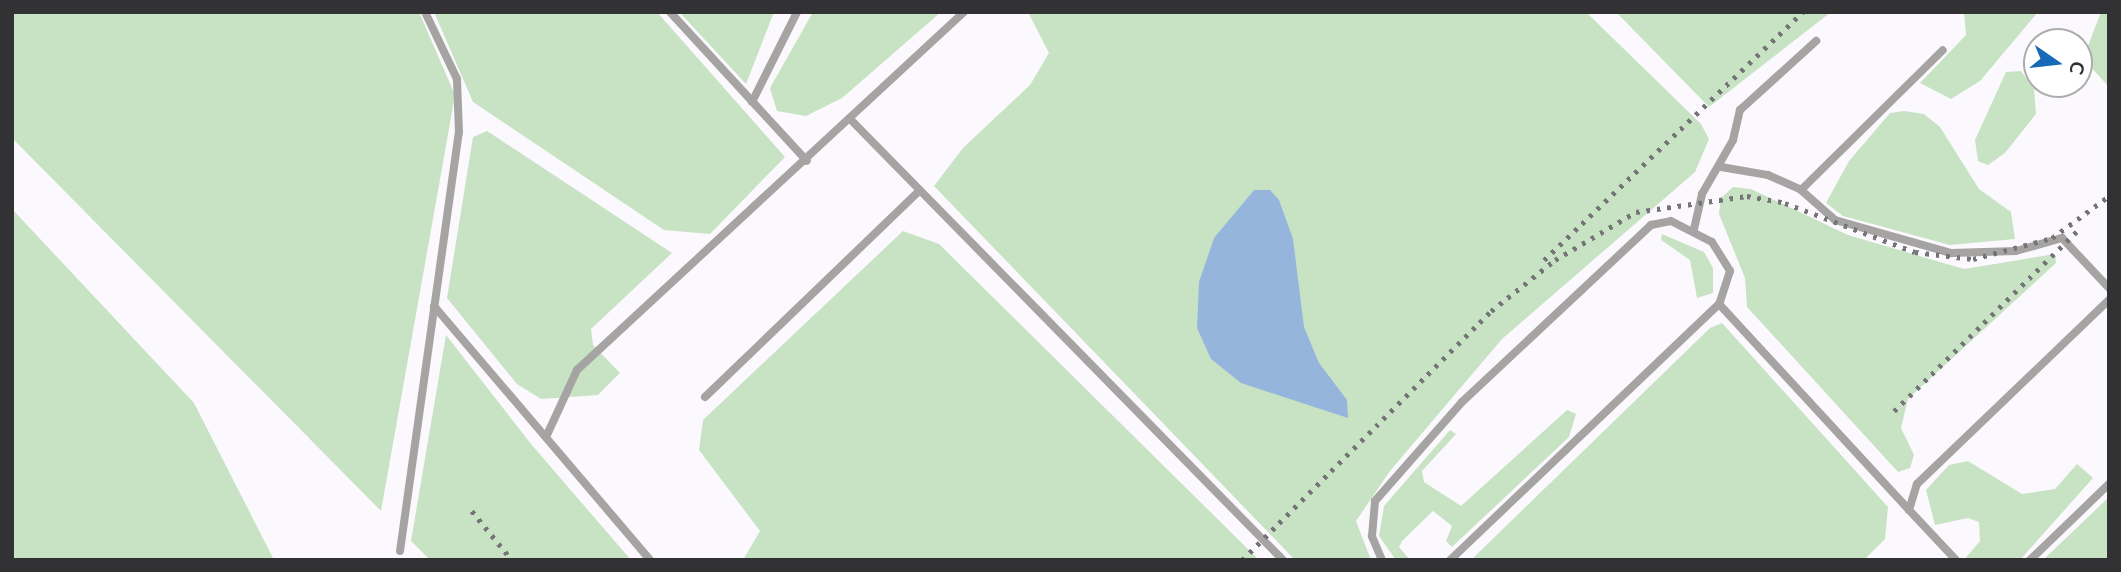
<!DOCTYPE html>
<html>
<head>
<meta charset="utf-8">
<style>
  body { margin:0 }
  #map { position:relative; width:2121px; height:572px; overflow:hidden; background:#fbf9fe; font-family:"Nunito Sans",sans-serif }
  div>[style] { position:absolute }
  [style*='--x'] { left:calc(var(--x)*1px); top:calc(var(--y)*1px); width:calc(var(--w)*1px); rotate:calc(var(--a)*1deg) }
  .green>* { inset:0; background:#c8e3c3 }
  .water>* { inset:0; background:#95b5dd }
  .lane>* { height:8px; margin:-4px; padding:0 4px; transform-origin:4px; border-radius:4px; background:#a6a4a3 }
  .rail>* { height:4.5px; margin-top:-2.25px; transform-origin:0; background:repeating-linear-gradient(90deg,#757477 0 3.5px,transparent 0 10.5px) }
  span { translate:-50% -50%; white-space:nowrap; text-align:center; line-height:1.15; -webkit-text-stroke:6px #fff; paint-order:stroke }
  .frame { position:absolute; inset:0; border:14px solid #323133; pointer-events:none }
  .north { position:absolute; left:2023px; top:28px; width:70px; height:70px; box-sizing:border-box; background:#fff; border:2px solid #adadad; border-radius:50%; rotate:104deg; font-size:19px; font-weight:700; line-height:28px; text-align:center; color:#323133 }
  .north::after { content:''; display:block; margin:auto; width:24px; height:32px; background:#186ab9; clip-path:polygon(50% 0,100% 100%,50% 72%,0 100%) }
</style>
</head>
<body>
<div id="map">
  <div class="green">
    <i style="clip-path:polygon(12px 12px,419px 12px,455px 95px,381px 511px,12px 138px)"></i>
    <i style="clip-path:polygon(434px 12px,657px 12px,785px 157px,710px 234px,664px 230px,473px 102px)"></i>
    <i style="clip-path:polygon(682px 12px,774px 12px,746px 84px,682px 15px)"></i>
    <i style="clip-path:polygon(813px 12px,941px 12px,842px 98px,806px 116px,777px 111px,770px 88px)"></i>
    <i style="clip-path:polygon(1028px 12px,1586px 12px,1701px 124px,1709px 139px,1695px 172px,1502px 339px,1390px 471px,1356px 521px,1371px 560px,1295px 560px,934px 186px,963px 148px,1030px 85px,1049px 53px)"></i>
    <i style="clip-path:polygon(1616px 12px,1831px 12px,1709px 107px)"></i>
    <i style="clip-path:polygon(1964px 12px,2038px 12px,1980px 81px,1951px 99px,1920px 83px,1966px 35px)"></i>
    <i style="clip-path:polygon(2101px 12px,2109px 12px,2109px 87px,2088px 64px,2086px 51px)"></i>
    <i style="clip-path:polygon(2021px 71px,2034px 89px,2036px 114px,2005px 153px,1988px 165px,1978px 161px,1975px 140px,2006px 72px)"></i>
    <i style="clip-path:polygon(1904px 111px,1924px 114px,1940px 127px,1979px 189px,2011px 212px,2015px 239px,1950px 245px,1843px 216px,1826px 203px,1849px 161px,1890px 113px)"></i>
    <i style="clip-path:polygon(487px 131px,672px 253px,591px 329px,593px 345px,620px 373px,598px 395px,541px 399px,517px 384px,447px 298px,473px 137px)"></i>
    <i style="clip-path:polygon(1733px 187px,1751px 189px,1848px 235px,1964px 269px,2055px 254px,2056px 263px,1908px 399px,1901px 428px,1914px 455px,1910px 468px,1898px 472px,1747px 307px,1745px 278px,1719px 214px,1721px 198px)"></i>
    <i style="clip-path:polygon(12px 209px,194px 403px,274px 560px,12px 560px)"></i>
    <i style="clip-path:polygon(903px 231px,939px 244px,1259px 560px,743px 560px,760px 531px,699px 450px,703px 420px)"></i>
    <i style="clip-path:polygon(1662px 234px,1704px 252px,1713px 268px,1713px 293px,1697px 298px,1690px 260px,1661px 240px)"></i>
    <i style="clip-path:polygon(1722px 323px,1888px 507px,1885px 539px,1864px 560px,1471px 560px,1710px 328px)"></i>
    <i style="clip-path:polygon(446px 335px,531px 444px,631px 560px,430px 560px,411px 541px)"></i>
    <i style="clip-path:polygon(1567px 410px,1576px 414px,1569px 437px,1452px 547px,1446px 541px,1452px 526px,1433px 511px,1402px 541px,1399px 547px,1410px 560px,1396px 560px,1379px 536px,1384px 506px,1450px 430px,1456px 434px,1422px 471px,1424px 482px,1461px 506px)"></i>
    <i style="clip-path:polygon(1968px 461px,2022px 494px,2055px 489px,2077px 464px,2093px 478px,2020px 560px,1964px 560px,1980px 541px,1979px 522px,1968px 518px,1935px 525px,1926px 490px,1949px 465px)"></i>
    <i style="clip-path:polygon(2109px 497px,2109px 560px,2043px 560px)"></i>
  </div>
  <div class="water">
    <i style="clip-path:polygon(1254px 190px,1270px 190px,1279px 200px,1293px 239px,1304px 327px,1319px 363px,1347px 400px,1348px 418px,1241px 383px,1211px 359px,1197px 328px,1199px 282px,1214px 238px)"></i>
  </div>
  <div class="lane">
    <i style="--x:670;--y:12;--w:202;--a:47.4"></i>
    <i style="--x:752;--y:102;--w:101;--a:-63.4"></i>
    <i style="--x:852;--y:121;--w:615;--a:45.53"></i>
    <i style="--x:1721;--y:167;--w:48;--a:9.7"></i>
    <i style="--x:1768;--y:175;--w:36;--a:24"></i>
    <i style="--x:1801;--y:190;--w:199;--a:-44.6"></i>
    <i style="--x:1801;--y:190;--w:45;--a:41.4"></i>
    <i style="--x:1835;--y:220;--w:121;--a:15.9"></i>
    <i style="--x:1951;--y:253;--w:65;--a:-1.8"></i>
    <i style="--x:2016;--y:251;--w:48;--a:-15.8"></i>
    <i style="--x:2062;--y:238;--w:69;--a:46.8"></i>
    <i style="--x:1694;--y:229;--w:36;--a:-77"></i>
    <i style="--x:1702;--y:194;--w:62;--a:-60.1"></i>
    <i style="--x:1733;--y:140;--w:31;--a:-77"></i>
    <i style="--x:1740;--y:110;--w:103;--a:-42.2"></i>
    <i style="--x:1719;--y:304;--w:280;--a:47.3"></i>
    <i style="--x:434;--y:306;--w:333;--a:49.6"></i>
    <i style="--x:705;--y:397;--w:298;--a:-43.9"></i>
    <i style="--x:546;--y:437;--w:74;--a:-65.2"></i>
    <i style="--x:577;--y:370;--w:527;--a:-42.77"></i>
    <i style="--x:400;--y:551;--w:423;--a:-82"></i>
    <i style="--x:459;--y:132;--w:53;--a:-92.2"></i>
    <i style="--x:457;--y:79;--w:74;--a:-115.5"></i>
    <i style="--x:1382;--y:560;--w:26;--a:-113"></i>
    <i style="--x:1372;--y:536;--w:35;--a:-85"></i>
    <i style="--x:1375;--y:501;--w:132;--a:-48.7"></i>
    <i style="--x:1462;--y:402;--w:259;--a:-43.1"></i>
    <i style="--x:1651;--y:225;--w:20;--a:-11"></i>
    <i style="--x:1671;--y:221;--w:46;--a:27.1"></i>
    <i style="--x:1712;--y:242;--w:34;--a:58"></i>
    <i style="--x:1730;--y:271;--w:35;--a:108"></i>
    <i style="--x:1719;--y:304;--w:371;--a:136.4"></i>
    <i style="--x:1956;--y:560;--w:69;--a:-133.2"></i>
    <i style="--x:1909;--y:510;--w:27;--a:-73"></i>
    <i style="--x:1917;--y:484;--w:266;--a:-43.8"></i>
    <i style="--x:2030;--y:560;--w:110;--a:-43.9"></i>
  </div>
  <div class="rail">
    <i style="--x:1544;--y:260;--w:359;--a:-43.8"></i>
    <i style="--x:1894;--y:411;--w:262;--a:-44.5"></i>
    <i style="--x:472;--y:511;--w:63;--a:50.8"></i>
    <i style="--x:1242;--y:560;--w:352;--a:-45"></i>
    <i style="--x:1491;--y:311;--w:82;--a:-38.6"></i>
    <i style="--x:1555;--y:260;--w:94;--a:-30.7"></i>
    <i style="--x:1636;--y:212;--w:112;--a:-8.2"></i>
    <i style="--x:1747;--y:196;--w:39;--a:10"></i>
    <i style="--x:1785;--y:203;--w:139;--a:20.7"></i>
    <i style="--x:1915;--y:252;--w:58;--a:6.9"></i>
    <i style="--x:1973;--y:259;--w:82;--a:-14.9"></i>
    <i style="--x:2052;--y:238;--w:71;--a:-36.4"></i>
  </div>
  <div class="frame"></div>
  <div class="north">С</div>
</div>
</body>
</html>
